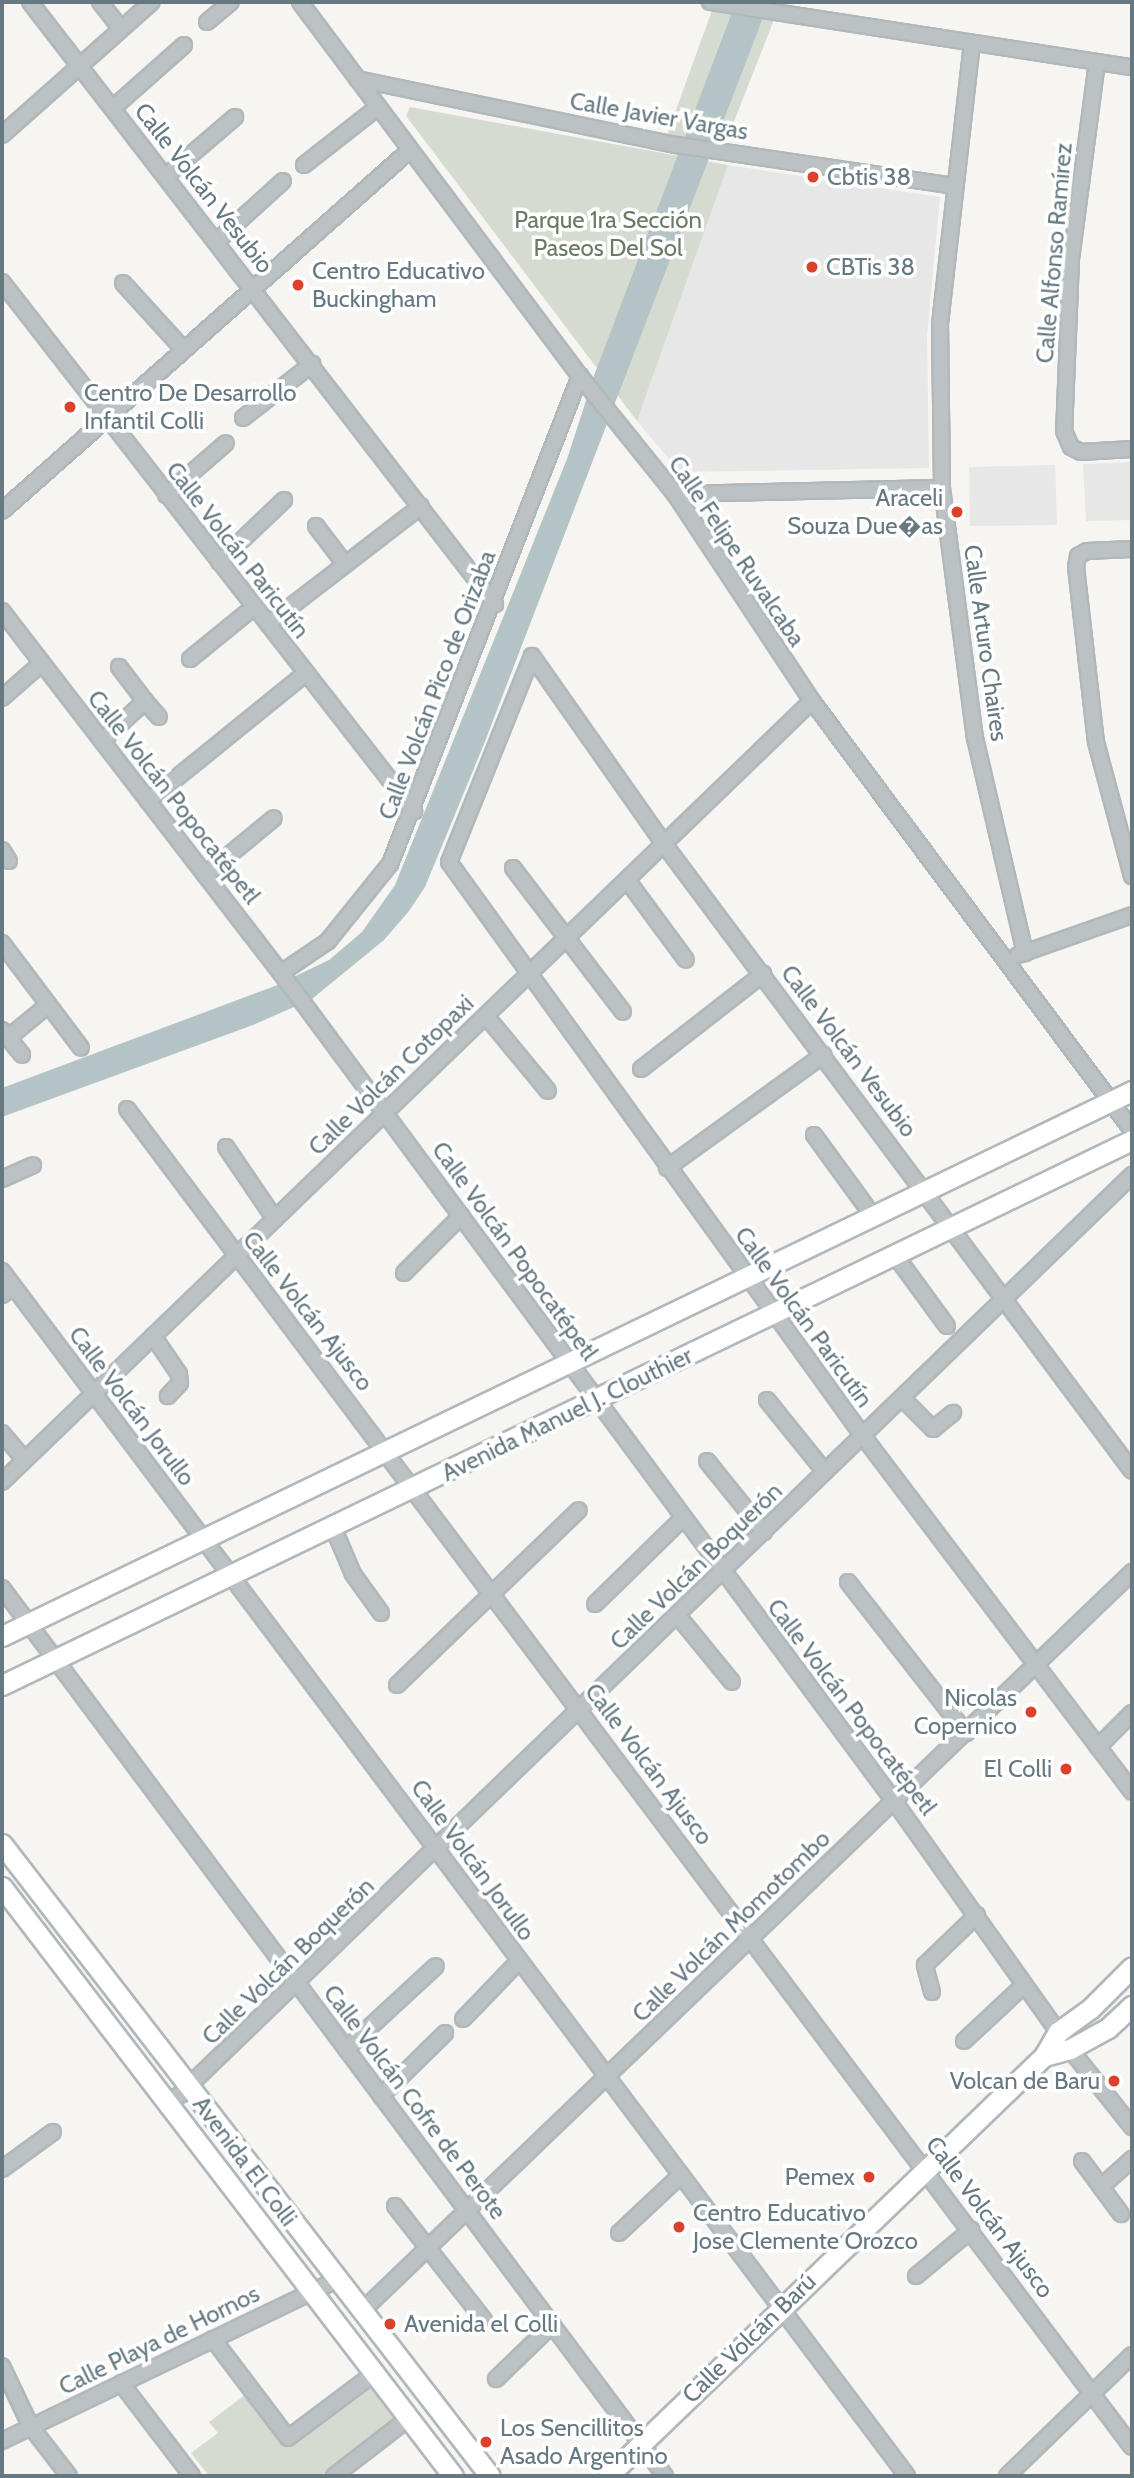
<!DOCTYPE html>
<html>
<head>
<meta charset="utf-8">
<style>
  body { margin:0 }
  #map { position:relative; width:1134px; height:2478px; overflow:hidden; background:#f6f5f2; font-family:Cabin,sans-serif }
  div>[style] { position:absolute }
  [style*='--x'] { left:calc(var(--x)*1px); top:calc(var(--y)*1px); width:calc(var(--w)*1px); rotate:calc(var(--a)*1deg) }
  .built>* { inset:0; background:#e6e7e6 }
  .green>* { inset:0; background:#d6dbd2 }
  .water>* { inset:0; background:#b4c3c5 }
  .roads { filter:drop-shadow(2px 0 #b1b8bb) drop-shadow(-2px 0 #b1b8bb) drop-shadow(0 2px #b1b8bb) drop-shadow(0 -2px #b1b8bb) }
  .street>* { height:14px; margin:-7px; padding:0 7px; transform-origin:7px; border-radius:7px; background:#bcc2c4 }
  .secondary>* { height:19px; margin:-9.5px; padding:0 9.5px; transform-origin:9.5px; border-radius:9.5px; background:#fff }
  .dots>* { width:19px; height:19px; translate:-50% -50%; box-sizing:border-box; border:4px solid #fff; border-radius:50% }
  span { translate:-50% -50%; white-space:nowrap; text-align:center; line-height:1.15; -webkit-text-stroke:7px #fff; paint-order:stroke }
  .street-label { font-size:24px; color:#667982 }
  .poi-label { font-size:24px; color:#667982 }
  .left { translate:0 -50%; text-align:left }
  .right { translate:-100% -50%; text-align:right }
  .park-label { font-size:24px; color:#6b7a64 }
  .frame { position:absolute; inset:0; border:4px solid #667982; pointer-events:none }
</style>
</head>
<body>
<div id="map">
  <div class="built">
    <i style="clip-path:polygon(728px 165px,940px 197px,927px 337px,929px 468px,680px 472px,637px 421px)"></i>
    <i style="clip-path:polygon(1132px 462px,1132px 520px,1086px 521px,1083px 464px)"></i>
    <i style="clip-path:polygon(1055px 465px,1057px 525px,970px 526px,969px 467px)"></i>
  </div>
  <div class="green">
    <i style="clip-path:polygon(715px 2px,781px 2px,722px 152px,664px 143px)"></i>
    <i style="clip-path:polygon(410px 107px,728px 165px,637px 421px,406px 116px)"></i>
    <i style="clip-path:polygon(373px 2385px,398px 2419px,323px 2476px,209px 2476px,191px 2453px,218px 2433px,209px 2422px,249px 2392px,292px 2447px)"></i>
  </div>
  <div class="water">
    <i style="clip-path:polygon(736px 2px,769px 2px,484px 744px,425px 887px,409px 911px,384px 940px,312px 999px,253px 1025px,2px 1117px,2px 1088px,275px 986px,329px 960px,362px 932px,395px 885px,567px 459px,595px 373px)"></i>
  </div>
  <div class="roads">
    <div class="street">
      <i style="--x:30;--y:2;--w:761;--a:52.32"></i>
      <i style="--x:100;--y:2;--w:34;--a:52"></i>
      <i style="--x:300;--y:2;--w:467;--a:53.2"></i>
      <i style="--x:580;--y:376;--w:151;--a:51.2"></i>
      <i style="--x:675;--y:494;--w:248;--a:56.5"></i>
      <i style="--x:812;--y:701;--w:535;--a:53.28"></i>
      <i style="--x:710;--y:2;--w:427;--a:8.8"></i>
      <i style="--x:207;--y:22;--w:31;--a:-40"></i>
      <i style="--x:972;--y:43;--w:282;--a:96.5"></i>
      <i style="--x:940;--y:323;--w:165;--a:89.3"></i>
      <i style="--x:942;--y:488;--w:252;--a:82.5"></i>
      <i style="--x:975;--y:738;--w:221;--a:76.9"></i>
      <i style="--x:1097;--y:62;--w:200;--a:97.5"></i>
      <i style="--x:1071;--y:260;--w:171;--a:92.3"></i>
      <i style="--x:1064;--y:431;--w:17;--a:66"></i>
      <i style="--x:1071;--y:447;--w:11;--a:27"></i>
      <i style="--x:1081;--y:452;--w:51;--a:-3.4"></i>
      <i style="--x:357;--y:79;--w:327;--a:11.7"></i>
      <i style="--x:677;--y:145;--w:280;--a:8.4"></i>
      <i style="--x:113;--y:108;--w:95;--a:-41.6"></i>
      <i style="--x:2;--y:135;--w:200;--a:-41.6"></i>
      <i style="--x:304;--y:165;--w:94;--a:-38.1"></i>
      <i style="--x:166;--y:176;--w:91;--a:-40.5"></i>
      <i style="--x:217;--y:241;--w:89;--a:-42.3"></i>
      <i style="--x:2;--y:282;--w:671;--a:52.09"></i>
      <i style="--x:123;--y:283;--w:89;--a:47.7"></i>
      <i style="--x:243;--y:418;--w:88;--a:-38"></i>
      <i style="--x:675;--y:494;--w:267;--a:-1.3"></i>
      <i style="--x:166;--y:495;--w:79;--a:-40.9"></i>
      <i style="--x:2;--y:511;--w:545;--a:-41.5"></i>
      <i style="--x:316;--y:526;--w:48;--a:52.7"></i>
      <i style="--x:1132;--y:549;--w:45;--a:177.5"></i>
      <i style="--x:1087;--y:551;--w:10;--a:151"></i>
      <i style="--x:1078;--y:556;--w:11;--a:100"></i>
      <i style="--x:1076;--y:567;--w:176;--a:83.5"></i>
      <i style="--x:1096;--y:742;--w:139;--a:75"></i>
      <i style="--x:219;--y:562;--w:90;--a:-43.6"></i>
      <i style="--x:2;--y:611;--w:457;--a:52.4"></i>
      <i style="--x:281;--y:973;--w:1030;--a:53.49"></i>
      <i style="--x:894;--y:1801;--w:304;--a:54.6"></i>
      <i style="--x:1070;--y:2049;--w:100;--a:51.5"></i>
      <i style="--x:268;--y:624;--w:193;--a:-37.6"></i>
      <i style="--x:532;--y:656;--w:222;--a:111.9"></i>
      <i style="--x:449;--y:862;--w:708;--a:54.2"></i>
      <i style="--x:863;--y:1436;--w:446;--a:52.9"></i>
      <i style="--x:532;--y:656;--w:230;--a:54.9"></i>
      <i style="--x:664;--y:844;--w:782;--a:53.26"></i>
      <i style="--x:190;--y:659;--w:82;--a:-39.1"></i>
      <i style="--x:2;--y:698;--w:53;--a:-41.2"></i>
      <i style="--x:145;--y:701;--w:21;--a:49"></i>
      <i style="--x:102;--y:741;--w:59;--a:-42.9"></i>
      <i style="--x:145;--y:701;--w:43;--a:-127.4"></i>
      <i style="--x:148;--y:801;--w:203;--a:-39"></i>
      <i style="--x:2;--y:850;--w:13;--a:58"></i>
      <i style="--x:513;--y:868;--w:181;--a:52.6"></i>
      <i style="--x:205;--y:875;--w:89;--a:-39.6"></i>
      <i style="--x:627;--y:880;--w:99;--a:53.6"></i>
      <i style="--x:2;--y:943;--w:131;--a:53"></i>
      <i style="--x:1018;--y:955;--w:121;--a:-19.3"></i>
      <i style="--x:281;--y:973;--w:57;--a:-34.2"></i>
      <i style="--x:328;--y:941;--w:99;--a:-51.2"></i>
      <i style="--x:390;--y:864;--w:524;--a:-68.73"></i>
      <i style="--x:486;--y:1016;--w:97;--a:50.4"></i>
      <i style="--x:2;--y:1030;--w:32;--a:51"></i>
      <i style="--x:8;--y:1038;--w:52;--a:-39.5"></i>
      <i style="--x:641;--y:1069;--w:155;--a:-37.9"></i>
      <i style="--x:127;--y:1109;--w:1673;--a:53.09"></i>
      <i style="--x:814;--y:1135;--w:100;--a:53.9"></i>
      <i style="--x:226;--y:1147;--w:87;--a:55.8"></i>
      <i style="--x:667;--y:1168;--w:193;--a:-35.9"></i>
      <i style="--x:2;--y:1179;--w:34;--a:-24"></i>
      <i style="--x:895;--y:1255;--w:88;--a:53.8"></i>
      <i style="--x:2;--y:1271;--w:1507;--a:53.09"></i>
      <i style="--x:404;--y:1273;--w:81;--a:-45"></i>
      <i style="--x:2;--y:1295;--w:14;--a:-39"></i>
      <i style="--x:153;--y:1336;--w:46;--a:55.6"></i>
      <i style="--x:179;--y:1374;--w:9;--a:84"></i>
      <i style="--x:180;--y:1383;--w:18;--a:133"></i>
      <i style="--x:902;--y:1398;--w:44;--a:45"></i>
      <i style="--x:933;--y:1429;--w:26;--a:-39"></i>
      <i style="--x:767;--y:1400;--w:92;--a:51.1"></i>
      <i style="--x:2;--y:1433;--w:35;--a:50"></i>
      <i style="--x:707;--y:1461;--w:91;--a:51.2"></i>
      <i style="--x:2;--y:1482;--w:1125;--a:-43.96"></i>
      <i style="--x:333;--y:1527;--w:51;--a:66.9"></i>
      <i style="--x:353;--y:1574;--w:48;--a:54.3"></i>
      <i style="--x:848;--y:1582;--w:192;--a:52"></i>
      <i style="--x:2;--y:1588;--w:1108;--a:53.25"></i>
      <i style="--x:595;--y:1604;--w:123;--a:-44.3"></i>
      <i style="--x:678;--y:1616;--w:85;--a:50.7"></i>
      <i style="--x:397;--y:1685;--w:252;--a:-43.9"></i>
      <i style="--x:1098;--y:1747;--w:48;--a:-45"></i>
      <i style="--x:932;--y:1992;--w:28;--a:-105"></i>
      <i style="--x:925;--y:1965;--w:72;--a:-43.9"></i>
      <i style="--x:463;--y:2019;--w:81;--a:-46"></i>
      <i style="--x:964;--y:2041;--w:82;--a:-43"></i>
      <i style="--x:346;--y:2049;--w:122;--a:-42.7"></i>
      <i style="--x:381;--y:2096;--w:90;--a:-44.5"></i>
      <i style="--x:169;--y:2105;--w:1339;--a:-44"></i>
      <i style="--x:1082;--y:2161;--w:66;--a:53.7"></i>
      <i style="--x:2;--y:2169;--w:63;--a:-36"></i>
      <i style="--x:1101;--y:2187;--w:42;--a:-42.1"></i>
      <i style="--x:395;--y:2206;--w:145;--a:52"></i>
      <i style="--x:619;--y:2233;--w:85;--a:-43.1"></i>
      <i style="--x:916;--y:2276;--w:72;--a:-39.9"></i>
      <i style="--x:361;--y:2312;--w:1069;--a:-43.82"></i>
      <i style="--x:213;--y:2339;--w:124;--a:52.9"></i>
      <i style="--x:288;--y:2438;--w:109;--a:-36.8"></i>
      <i style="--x:2;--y:2366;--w:68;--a:64.6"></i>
      <i style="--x:31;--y:2427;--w:62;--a:52.2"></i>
      <i style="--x:496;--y:2379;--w:78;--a:-44"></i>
      <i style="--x:121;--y:2383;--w:117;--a:52.6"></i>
      <i style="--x:2;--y:2441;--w:371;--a:-25.7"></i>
      <i style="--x:334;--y:2476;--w:95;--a:-37.7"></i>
      <i style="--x:1007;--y:2476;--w:174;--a:-44.1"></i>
    </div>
    <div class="secondary">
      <i style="--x:2;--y:1636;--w:1255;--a:-25.75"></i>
      <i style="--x:2;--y:1685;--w:1255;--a:-25.75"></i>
      <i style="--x:2;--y:1844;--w:798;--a:52.33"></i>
      <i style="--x:2;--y:1887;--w:742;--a:52.56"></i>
      <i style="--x:1044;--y:2056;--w:27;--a:-15"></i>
      <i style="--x:1070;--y:2049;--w:43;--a:-28.9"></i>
      <i style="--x:1108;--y:2028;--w:33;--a:-43"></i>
      <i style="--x:608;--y:2476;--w:605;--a:-43.93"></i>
      <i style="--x:1044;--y:2056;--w:28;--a:-60"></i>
      <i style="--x:1058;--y:2032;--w:39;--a:-36"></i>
      <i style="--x:1090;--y:2009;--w:59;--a:-45"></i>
    </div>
  </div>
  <div class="dots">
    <i style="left:813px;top:177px;background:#dc412c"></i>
    <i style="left:812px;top:267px;background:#dc412c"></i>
    <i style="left:298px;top:285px;background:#dc412c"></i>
    <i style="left:70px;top:407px;background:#dc412c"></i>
    <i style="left:957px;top:512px;background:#dc412c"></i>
    <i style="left:1031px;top:1712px;background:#dc412c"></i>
    <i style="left:1066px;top:1769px;background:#dc412c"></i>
    <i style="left:1114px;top:2081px;background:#dc412c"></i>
    <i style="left:869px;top:2177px;background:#dc412c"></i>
    <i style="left:679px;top:2227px;background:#dc412c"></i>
    <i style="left:390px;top:2324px;background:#dc412c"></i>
    <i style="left:486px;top:2442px;background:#dc412c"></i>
  </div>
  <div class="street-label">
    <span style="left:659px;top:116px;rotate:10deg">Calle Javier Vargas</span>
    <span style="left:204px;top:188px;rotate:52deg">Calle Volcán Vesubio</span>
    <span style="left:1054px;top:253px;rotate:-85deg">Calle Alfonso Ramírez</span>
    <span style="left:238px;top:550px;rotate:52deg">Calle Volcán Paricutín</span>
    <span style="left:737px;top:551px;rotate:56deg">Calle Felipe Ruvalcaba</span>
    <span style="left:986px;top:643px;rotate:82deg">Calle Arturo Chaires</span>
    <span style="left:437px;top:685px;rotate:-69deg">Calle Volcán Pico de Orizaba</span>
    <span style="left:174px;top:797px;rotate:52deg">Calle Volcán Popocatépetl</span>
    <span style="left:849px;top:1051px;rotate:53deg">Calle Volcán Vesubio</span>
    <span style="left:391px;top:1075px;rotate:-44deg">Calle Volcán Cotopaxi</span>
    <span style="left:515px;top:1251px;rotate:54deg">Calle Volcán Popocatépetl</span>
    <span style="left:308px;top:1311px;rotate:52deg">Calle Volcán Ajusco</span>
    <span style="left:804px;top:1317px;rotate:54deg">Calle Volcán Paricutín</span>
    <span style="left:132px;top:1406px;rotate:53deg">Calle Volcán Jorullo</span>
    <span style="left:567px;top:1414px;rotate:-26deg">Avenida Manuel J. Clouthier</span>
    <span style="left:696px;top:1566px;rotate:-44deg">Calle Volcán Boquerón</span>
    <span style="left:852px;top:1707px;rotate:53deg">Calle Volcán Popocatépetl</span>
    <span style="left:649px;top:1764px;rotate:53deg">Calle Volcán Ajusco</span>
    <span style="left:473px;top:1860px;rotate:54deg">Calle Volcán Jorullo</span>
    <span style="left:731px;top:1926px;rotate:-44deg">Calle Volcán Momotombo</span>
    <span style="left:288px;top:1961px;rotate:-44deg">Calle Volcán Boquerón</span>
    <span style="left:415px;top:2102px;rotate:53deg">Calle Volcán Cofre de Perote</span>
    <span style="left:245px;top:2161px;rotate:53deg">Avenida El Colli</span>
    <span style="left:990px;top:2217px;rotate:53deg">Calle Volcán Ajusco</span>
    <span style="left:749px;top:2338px;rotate:-44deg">Calle Volcán Barú</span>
    <span style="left:159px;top:2340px;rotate:-26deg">Calle Playa de Hornos</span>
  </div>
  <div class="poi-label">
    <span class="left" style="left:827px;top:177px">Cbtis 38</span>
    <span class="left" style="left:826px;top:267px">CBTis 38</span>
    <span class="left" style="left:312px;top:285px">Centro Educativo<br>Buckingham</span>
    <span class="left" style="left:84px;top:407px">Centro De Desarrollo<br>Infantil Colli</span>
    <span class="right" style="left:943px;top:512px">Araceli<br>Souza Due�as</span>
    <span class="right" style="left:1017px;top:1712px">Nicolas<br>Copernico</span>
    <span class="right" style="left:1052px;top:1769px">El Colli</span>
    <span class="right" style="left:1100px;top:2081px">Volcan de Baru</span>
    <span class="right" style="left:855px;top:2177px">Pemex</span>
    <span class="left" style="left:693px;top:2227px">Centro Educativo<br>Jose Clemente Orozco</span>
    <span class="left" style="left:404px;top:2324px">Avenida el Colli</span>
    <span class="left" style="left:500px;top:2442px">Los Sencillitos<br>Asado Argentino</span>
  </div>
  <div class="park-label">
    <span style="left:608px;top:234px">Parque 1ra Sección<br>Paseos Del Sol</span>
  </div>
  <div class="frame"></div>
</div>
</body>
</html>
